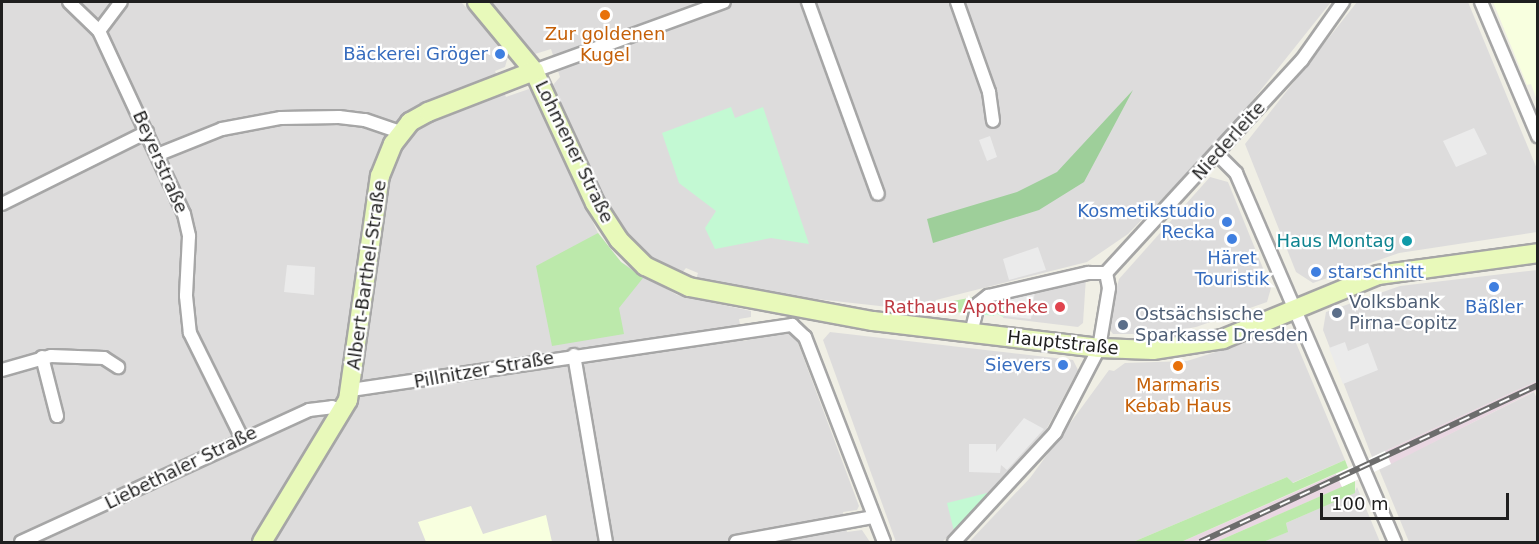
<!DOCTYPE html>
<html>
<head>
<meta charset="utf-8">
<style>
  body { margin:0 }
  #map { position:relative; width:1539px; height:544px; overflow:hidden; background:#f0efe5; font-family:"DejaVu Sans",sans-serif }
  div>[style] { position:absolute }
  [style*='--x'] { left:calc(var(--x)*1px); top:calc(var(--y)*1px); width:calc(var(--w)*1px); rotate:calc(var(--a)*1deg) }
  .residential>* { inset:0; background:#dddcdc }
  .industrial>* { inset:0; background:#e9d7e2 }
  .education>* { inset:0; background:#f8ffdf }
  .grass>* { inset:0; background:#bce9ab }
  .forest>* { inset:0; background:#9ecf9a }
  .park>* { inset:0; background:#c3f9d3 }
  .parking>* { inset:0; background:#ebebeb }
  .pier>* { inset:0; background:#fff }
  .roads { filter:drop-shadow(2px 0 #a6a6a6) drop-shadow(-2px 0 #a6a6a6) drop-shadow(0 2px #a6a6a6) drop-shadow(0 -2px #a6a6a6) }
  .street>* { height:12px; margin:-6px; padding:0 6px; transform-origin:6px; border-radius:6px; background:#fff }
  .secondary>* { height:18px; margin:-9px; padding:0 9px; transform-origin:9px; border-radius:9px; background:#e8f9ba }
  .rail>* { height:6px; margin-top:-3px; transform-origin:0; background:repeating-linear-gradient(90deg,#fff 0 11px,#6d6d6d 0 22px); box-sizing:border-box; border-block:2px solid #6d6d6d }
  .dots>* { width:16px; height:16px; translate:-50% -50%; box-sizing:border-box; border:3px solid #fff; border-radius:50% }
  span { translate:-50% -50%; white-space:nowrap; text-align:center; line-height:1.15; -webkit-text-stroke:4.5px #fff; paint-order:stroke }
  .food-label { font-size:18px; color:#c56008 }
  .shop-label { font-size:18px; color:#366cbe }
  .right { translate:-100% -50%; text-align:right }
  .left { translate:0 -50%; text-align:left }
  .street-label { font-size:18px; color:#1f1f1f }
  .culture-label { font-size:18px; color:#0d838f }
  .service-label { font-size:18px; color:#4e5e75 }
  .health-label { font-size:18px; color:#be3a42 }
  .frame { position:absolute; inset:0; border:3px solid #1f1f1f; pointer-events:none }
  .scale { position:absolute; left:1320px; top:493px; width:189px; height:27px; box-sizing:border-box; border:3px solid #1f1f1f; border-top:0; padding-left:8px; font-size:18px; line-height:21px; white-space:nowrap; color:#1f1f1f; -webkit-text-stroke:4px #fff; paint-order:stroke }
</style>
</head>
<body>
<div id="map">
  <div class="residential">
    <i style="clip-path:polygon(2px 2px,461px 2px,509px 53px,505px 67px,495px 71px,506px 97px,529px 89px,534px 94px,598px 233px,621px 262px,677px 295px,751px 311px,751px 317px,739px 319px,743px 341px,788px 332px,795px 335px,859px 506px,857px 510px,843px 512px,847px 532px,862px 530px,870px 542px,2px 542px)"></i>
    <i style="clip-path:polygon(492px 2px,1331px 2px,1228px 131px,1128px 234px,1087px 262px,936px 300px,933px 311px,925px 311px,798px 297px,696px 279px,698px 273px,686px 268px,681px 274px,645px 255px,629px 239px,600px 195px,553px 85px,560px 77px,551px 49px,535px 54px)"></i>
    <i style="clip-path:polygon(1357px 2px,1468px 2px,1537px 169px,1537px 232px,1399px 253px,1313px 283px,1296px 272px,1245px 144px)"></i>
    <i style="clip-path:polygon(1210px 177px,1228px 182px,1271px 288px,1267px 302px,1196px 327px,1157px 334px,1113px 334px,1107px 326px,1119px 279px)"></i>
    <i style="clip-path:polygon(1537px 270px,1537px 381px,1372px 457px,1323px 330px,1326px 312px,1400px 286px)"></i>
    <i style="clip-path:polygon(1086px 277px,1083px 323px,1078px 327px,1003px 318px,1006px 297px)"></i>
    <i style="clip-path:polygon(830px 332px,1073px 360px,1078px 370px,1036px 449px,993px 497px,942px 542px,896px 542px,823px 340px)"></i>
    <i style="clip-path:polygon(1279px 332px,1294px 338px,1345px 460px,1292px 483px,1287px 477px,1133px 542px,969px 542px,1030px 478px,1109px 370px,1114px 371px,1125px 363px,1187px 361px)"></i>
    <i style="clip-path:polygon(1534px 392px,1538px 401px,1537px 542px,1409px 542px,1379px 469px)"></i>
    <i style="clip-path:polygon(1357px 487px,1380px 542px,1263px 542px,1287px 532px,1286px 523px,1354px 493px)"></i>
  </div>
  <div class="industrial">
    <i style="clip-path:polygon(1537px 381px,1537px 390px,1391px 464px,1385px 451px)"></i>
    <i style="clip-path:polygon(1336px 474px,1342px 487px,1216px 542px,1181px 542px)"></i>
  </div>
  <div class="education">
    <i style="clip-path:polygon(1493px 2px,1537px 2px,1537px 100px,1531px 84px,1527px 85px)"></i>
    <i style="clip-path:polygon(471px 506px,483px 534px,546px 515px,552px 542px,426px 542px,418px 522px)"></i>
  </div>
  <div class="grass">
    <i style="clip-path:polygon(598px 233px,621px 262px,643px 278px,619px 308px,624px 334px,552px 346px,536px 266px)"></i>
    <i style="clip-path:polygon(979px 296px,970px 314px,951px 311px,948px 302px)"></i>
    <i style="clip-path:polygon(1345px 460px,1348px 468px,1181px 542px,1133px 542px,1287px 477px,1293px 483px)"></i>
    <i style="clip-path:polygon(1355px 481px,1355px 493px,1286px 523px,1288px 532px,1263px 542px,1216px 542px)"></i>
  </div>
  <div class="forest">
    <i style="clip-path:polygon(1133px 90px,1084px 182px,1039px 210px,933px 243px,927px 219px,1017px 192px,1057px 172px)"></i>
  </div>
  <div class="park">
    <i style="clip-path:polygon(731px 107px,735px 118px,763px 107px,809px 244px,771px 238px,715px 249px,705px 228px,716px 211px,679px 183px,662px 133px)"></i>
    <i style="clip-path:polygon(1006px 297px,1003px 317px,995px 313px,994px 316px,978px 314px,984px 302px)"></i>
    <i style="clip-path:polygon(987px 493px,993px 497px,954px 531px,947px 503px)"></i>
  </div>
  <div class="parking">
    <i style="clip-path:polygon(1474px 128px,1487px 154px,1456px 167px,1443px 141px)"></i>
    <i style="clip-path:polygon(990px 136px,997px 157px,987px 161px,979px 140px)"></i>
    <i style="clip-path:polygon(1038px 247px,1046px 270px,1009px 280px,1003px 259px)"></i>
    <i style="clip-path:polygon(287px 265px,315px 267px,314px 295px,284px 292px)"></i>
    <i style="clip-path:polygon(1035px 291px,1031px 319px,1005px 316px,1007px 297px)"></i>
    <i style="clip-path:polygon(1345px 342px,1348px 351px,1368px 343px,1378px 370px,1343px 384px,1329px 348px)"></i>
    <i style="clip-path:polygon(1024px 418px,1044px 429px,1007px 470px,1001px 465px,1000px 473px,969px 472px,969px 444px,996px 444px,996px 452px)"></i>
  </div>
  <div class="pier">
    <i style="clip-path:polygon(1385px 451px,1391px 464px,1342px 487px,1336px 474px)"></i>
  </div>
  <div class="roads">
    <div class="street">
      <i style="--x:69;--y:2;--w:42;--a:44"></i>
      <i style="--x:99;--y:31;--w:202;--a:65.1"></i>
      <i style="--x:184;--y:214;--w:23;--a:77"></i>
      <i style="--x:189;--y:236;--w:60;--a:92.9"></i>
      <i style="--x:186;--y:296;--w:37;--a:84"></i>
      <i style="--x:190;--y:333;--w:117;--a:63.7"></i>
      <i style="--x:808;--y:2;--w:204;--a:70"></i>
      <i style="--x:957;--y:2;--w:96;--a:70.4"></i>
      <i style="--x:989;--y:92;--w:29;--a:82"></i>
      <i style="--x:1481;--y:2;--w:146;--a:67"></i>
      <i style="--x:99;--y:31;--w:36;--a:-53"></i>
      <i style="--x:534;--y:71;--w:202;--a:-20"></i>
      <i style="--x:1217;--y:154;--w:27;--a:45"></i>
      <i style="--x:1236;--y:173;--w:402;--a:66.7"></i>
      <i style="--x:157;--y:155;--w:70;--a:-21.8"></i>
      <i style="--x:222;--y:129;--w:60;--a:-10.6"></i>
      <i style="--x:281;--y:118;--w:58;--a:-1"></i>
      <i style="--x:339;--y:117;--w:26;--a:7"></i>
      <i style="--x:365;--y:120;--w:37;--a:19"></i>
      <i style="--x:2;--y:204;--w:162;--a:-26.4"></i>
      <i style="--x:971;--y:333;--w:30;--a:-76"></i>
      <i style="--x:978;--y:304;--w:13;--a:-39"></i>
      <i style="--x:988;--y:296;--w:103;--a:-13"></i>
      <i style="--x:1088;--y:273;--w:18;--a:0"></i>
      <i style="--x:1106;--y:273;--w:289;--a:-47.4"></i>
      <i style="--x:1302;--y:60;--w:71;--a:-54.7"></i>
      <i style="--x:574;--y:355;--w:190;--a:80.3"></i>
      <i style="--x:42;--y:357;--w:61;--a:75.7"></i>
      <i style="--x:2;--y:370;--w:51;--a:-15.9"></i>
      <i style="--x:51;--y:356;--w:53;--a:2.2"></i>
      <i style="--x:104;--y:358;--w:17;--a:33"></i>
      <i style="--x:351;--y:390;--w:446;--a:-8.4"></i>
      <i style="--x:792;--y:325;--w:18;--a:43"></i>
      <i style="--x:805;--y:337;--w:220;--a:68.9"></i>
      <i style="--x:21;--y:542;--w:317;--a:-24.6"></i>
      <i style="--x:309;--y:410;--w:23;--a:-7"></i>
      <i style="--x:332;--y:407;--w:12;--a:24"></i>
      <i style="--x:736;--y:542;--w:140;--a:-10.3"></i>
      <i style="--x:954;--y:542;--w:149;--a:-47.2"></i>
      <i style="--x:1055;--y:433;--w:96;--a:-62.6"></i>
      <i style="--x:1099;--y:348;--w:61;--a:-80.5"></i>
      <i style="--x:1109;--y:288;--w:15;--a:-101"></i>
    </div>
    <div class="secondary">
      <i style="--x:477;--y:2;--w:89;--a:50.4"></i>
      <i style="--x:534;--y:71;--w:145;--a:65.2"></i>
      <i style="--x:595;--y:203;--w:44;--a:57"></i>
      <i style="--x:619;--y:240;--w:37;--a:45"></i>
      <i style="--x:645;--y:266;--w:49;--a:25.5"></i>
      <i style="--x:689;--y:287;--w:187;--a:10.5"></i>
      <i style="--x:873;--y:321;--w:228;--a:6.8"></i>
      <i style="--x:1099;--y:348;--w:54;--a:2.1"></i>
      <i style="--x:1153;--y:350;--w:71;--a:-8.9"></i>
      <i style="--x:1223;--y:339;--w:168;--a:-22.4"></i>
      <i style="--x:1378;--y:275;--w:162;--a:-7.8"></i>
      <i style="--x:262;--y:542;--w:166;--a:-58.8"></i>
      <i style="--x:348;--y:400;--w:226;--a:-81.9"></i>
      <i style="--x:380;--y:176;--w:35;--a:-68"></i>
      <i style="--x:393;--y:144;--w:28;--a:-52"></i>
      <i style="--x:410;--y:122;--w:21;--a:-29"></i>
      <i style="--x:428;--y:112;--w:114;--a:-21.1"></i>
    </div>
  </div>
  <div class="rail">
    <i style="--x:1200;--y:542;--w:373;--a:-24.9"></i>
  </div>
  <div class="dots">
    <i style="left:605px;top:15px;background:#e8710a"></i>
    <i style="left:500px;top:54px;background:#3f7fe0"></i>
    <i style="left:1227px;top:222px;background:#3f7fe0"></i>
    <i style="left:1232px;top:239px;background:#3f7fe0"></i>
    <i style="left:1407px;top:241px;background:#0f9aa8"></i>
    <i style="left:1316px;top:272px;background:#3f7fe0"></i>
    <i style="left:1494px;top:287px;background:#3f7fe0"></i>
    <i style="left:1060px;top:307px;background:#e0444e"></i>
    <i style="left:1337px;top:313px;background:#5c6f8a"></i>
    <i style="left:1123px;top:325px;background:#5c6f8a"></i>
    <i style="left:1063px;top:365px;background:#3f7fe0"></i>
    <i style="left:1178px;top:366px;background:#e8710a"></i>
  </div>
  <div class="food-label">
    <span style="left:605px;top:45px">Zur goldenen<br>Kugel</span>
    <span style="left:1178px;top:396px">Marmaris<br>Kebab Haus</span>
  </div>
  <div class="shop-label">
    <span class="right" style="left:488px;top:54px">Bäckerei Gröger</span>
    <span class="right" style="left:1215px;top:222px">Kosmetikstudio<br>Recka</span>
    <span style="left:1232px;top:269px">Häret<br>Touristik</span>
    <span class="left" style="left:1328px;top:272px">starschnitt</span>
    <span style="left:1494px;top:307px">Bäßler</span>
    <span class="right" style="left:1051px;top:365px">Sievers</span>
  </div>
  <div class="street-label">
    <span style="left:1229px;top:141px;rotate:-48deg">Niederleite</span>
    <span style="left:574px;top:152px;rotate:64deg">Lohmener Straße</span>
    <span style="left:160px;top:162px;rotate:66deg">Beyerstraße</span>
    <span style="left:367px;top:275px;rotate:-82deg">Albert-Barthel-Straße</span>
    <span style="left:1063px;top:343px;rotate:6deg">Hauptstraße</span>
    <span style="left:484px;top:370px;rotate:-10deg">Pillnitzer Straße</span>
    <span style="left:181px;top:468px;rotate:-26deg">Liebethaler Straße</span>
  </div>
  <div class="culture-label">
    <span class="right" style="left:1395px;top:241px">Haus Montag</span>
  </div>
  <div class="service-label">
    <span class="left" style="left:1349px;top:313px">Volksbank<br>Pirna-Copitz</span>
    <span class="left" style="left:1135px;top:325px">Ostsächsische<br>Sparkasse Dresden</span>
  </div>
  <div class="health-label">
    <span class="right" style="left:1048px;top:307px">Rathaus Apotheke</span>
  </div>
  <div class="frame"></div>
  <div class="scale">100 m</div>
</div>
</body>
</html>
